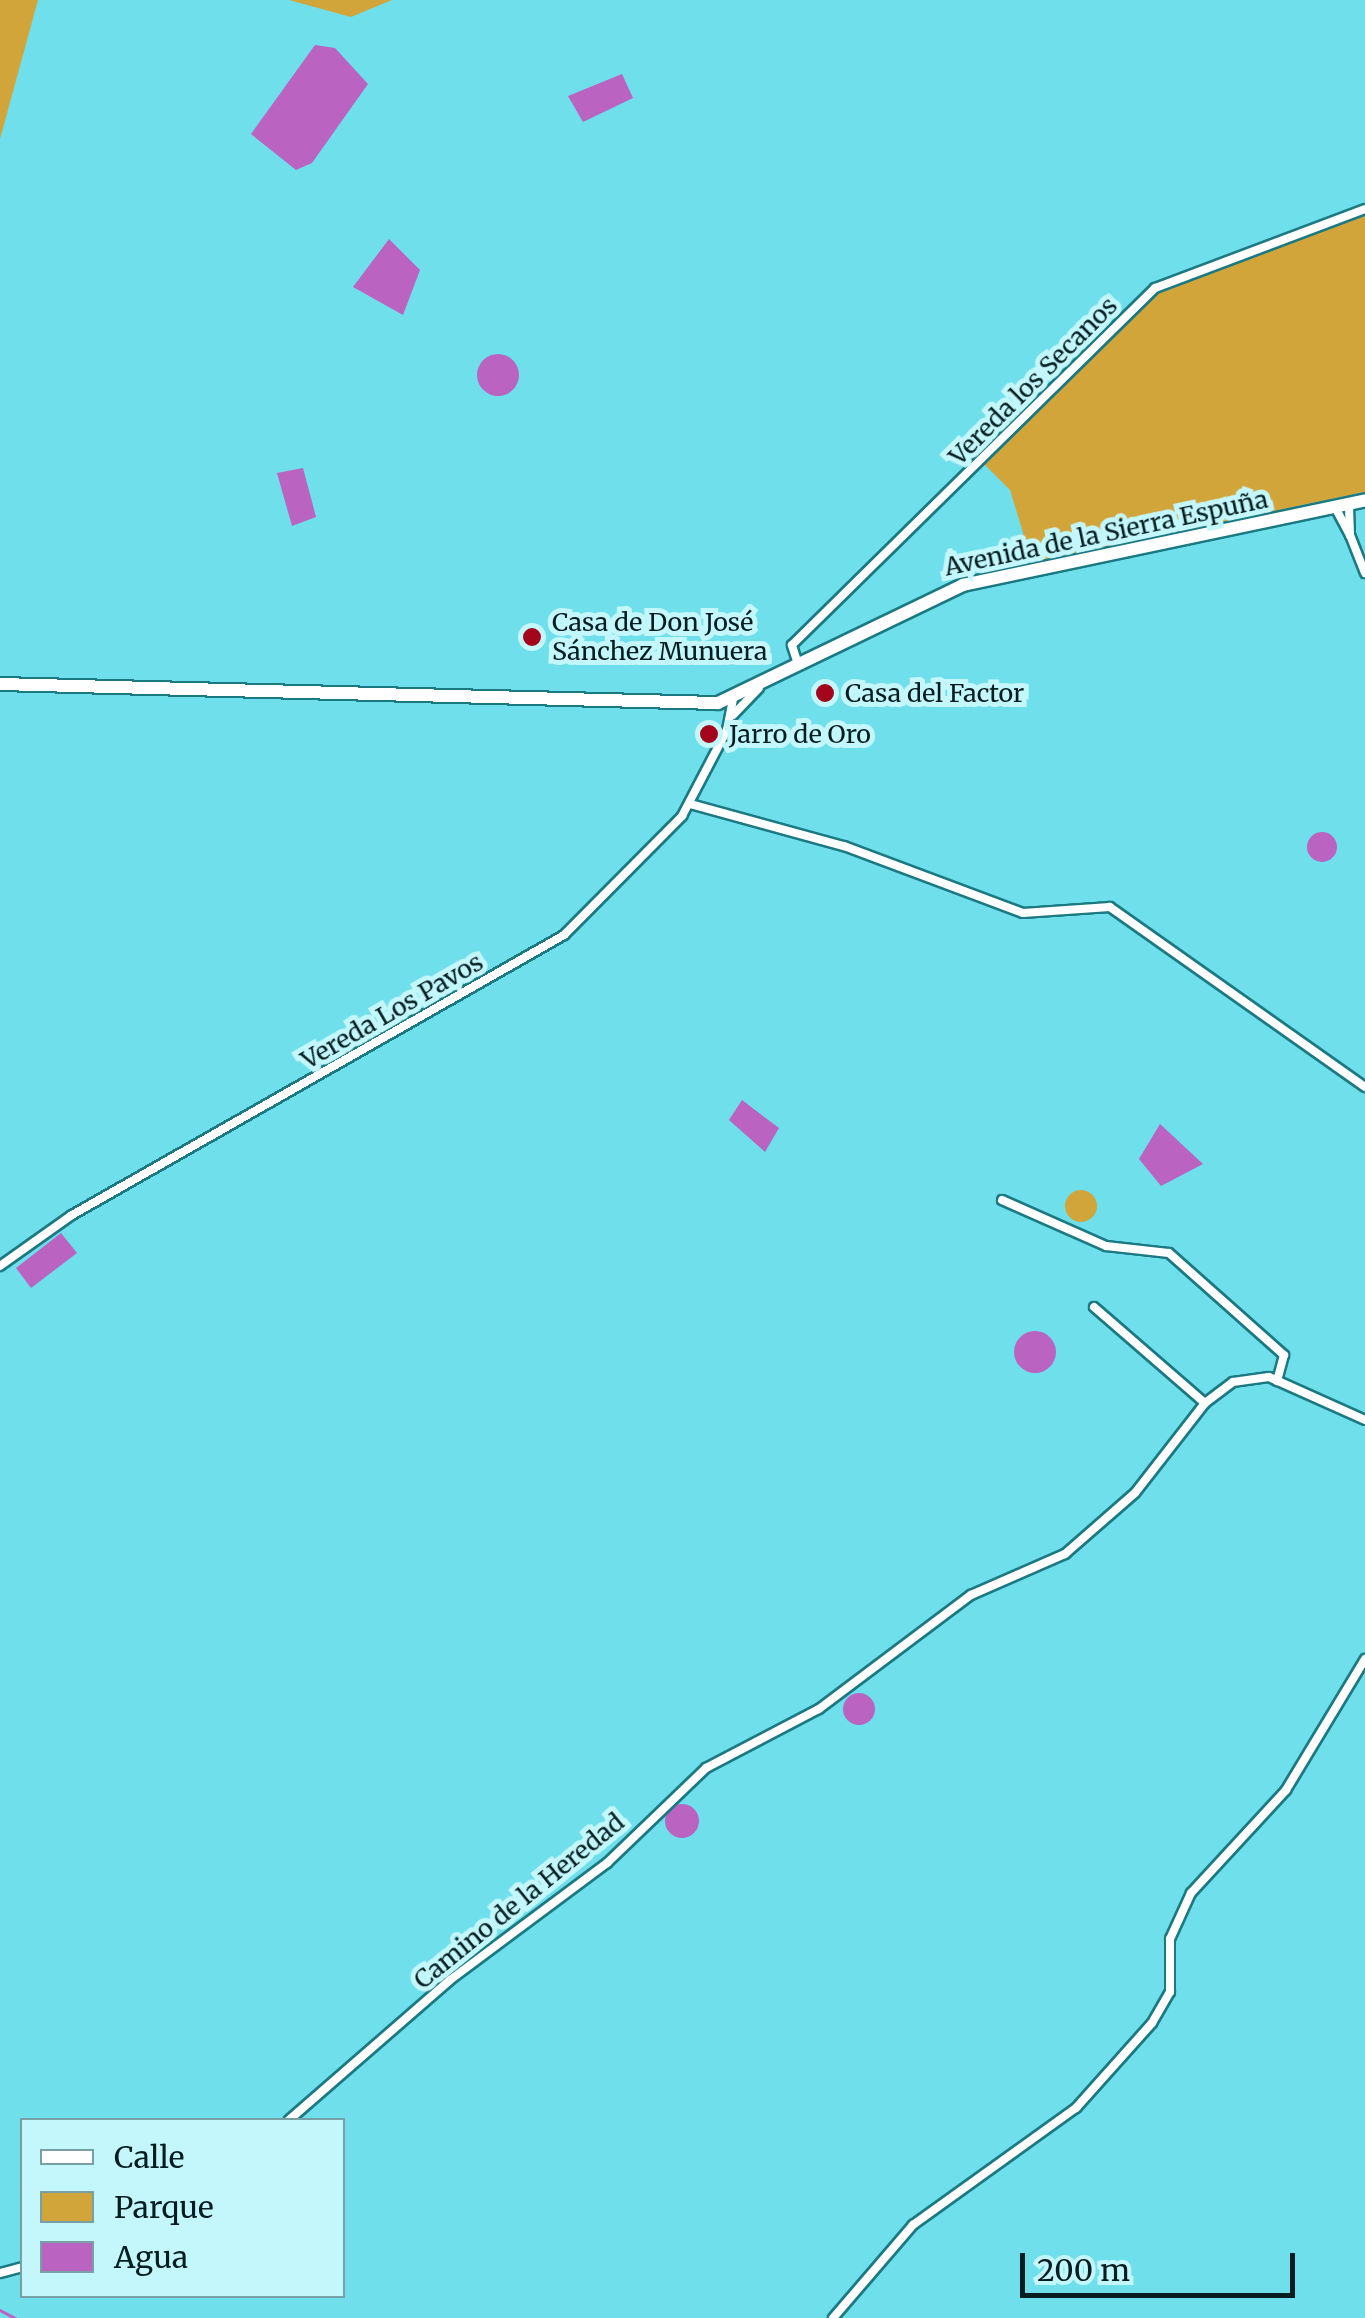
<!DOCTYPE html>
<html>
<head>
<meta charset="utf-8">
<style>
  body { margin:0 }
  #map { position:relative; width:1365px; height:2318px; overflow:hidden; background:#6edfeb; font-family:Merriweather,serif }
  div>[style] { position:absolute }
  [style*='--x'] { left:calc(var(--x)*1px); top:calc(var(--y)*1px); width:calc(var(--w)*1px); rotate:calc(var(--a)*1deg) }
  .green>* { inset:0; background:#d2a53b }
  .round { border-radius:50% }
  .water>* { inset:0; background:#ba63c0 }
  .stream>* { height:2.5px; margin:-1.25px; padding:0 1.25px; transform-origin:1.25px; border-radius:1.25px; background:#ba63c0 }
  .roads { filter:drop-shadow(2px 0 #1b7982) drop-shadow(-2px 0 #1b7982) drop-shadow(0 2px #1b7982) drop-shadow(0 -2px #1b7982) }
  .street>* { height:8px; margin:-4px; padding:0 4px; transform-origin:4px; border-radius:4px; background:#fff }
  .primary>* { height:12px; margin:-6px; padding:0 6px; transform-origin:6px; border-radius:6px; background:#fff }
  .dots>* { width:28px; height:28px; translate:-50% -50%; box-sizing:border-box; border:5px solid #c4f7fc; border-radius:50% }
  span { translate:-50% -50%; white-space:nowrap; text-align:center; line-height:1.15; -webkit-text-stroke:10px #c4f7fc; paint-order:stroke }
  .street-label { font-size:25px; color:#041d20 }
  .poi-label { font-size:25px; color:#041d20 }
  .left { translate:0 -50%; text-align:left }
  .legend { position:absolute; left:20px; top:2118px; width:325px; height:180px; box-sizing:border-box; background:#c4f7fc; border:2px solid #77a0a4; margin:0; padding:12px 18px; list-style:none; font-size:30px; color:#041d20 }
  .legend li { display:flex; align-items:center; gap:20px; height:50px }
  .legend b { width:50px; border:2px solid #77a0a4 }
  .scale { position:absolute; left:1020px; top:2253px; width:275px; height:45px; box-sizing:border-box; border:5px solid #041d20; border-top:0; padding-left:12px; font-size:30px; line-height:35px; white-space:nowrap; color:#041d20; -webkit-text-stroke:8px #c4f7fc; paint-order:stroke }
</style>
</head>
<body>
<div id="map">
  <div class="green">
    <i style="clip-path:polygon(0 0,38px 0,0 139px)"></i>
    <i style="clip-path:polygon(289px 0,392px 0,351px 17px)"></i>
    <i style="clip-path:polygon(1365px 213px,1365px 492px,1032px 562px,1010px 490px,983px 463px,1159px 290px)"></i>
    <i class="round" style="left:1065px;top:1190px;width:32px;height:32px"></i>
  </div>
  <div class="water">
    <i style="clip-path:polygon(315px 45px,335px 48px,368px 84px,312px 163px,296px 170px,251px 134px)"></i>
    <i style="clip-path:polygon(622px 74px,633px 98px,583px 122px,568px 96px)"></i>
    <i style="clip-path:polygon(389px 239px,420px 270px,403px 315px,353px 287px)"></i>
    <i class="round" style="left:477px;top:354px;width:42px;height:42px"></i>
    <i style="clip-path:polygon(303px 468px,316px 517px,292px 526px,277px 473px)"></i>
    <i class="round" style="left:1307px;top:832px;width:30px;height:30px"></i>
    <i style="clip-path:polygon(742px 1100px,779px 1128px,765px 1152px,729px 1120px)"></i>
    <i style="clip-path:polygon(1160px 1124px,1203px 1164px,1161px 1186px,1139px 1159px)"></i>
    <i style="clip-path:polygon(61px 1233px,77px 1253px,31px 1288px,16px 1268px)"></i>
    <i class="round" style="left:1014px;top:1331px;width:42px;height:42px"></i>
    <i class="round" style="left:843px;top:1693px;width:32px;height:32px"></i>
    <i class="round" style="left:665px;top:1804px;width:34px;height:34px"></i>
  </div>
  <div class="stream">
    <i style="--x:0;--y:2310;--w:17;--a:28"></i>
  </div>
  <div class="roads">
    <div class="street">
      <i style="--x:1335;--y:507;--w:32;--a:62"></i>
      <i style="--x:1350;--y:535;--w:32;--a:-92"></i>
      <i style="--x:1350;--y:535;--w:41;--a:68.5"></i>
      <i style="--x:798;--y:664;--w:20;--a:-108"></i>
      <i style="--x:792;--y:645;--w:509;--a:-44.52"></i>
      <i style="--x:1155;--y:288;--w:224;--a:-20.6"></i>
      <i style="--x:733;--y:715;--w:37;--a:-46"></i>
      <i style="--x:690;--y:804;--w:160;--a:15.3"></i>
      <i style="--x:844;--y:846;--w:191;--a:20.5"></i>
      <i style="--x:1023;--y:913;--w:87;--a:-3.9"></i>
      <i style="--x:1110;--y:907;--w:312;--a:35.2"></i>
      <i style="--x:1002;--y:1200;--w:114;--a:23.9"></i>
      <i style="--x:1106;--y:1246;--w:63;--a:6.3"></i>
      <i style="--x:1169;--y:1253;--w:154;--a:41.6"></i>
      <i style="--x:1284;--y:1355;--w:27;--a:105"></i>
      <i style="--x:0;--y:1266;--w:88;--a:-35.3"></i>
      <i style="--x:72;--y:1215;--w:566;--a:-29.64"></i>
      <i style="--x:564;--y:935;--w:168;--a:-45.2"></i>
      <i style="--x:682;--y:816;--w:97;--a:-62.4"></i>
      <i style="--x:727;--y:730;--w:32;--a:-79"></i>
      <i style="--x:1094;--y:1307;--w:147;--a:40.9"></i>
      <i style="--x:289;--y:2120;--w:213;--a:-41"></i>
      <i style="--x:450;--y:1980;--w:196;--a:-36.7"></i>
      <i style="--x:607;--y:1863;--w:137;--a:-43.8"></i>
      <i style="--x:706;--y:1768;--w:127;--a:-27.6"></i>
      <i style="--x:819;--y:1709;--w:190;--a:-36.9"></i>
      <i style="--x:971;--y:1595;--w:103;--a:-23.6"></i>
      <i style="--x:1065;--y:1554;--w:93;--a:-41.1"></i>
      <i style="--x:1135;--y:1493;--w:114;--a:-52.1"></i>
      <i style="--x:1205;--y:1403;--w:35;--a:-37"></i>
      <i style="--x:1233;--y:1382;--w:36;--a:-8"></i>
      <i style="--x:1269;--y:1377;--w:105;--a:24.1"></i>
      <i style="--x:0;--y:2273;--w:23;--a:-15"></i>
      <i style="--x:833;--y:2318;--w:123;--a:-49.3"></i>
      <i style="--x:913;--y:2225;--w:201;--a:-35.7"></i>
      <i style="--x:1076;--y:2108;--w:114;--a:-48.2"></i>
      <i style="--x:1152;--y:2023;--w:36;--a:-60"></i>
      <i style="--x:1170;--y:1992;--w:53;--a:-90"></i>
      <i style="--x:1170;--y:1939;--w:51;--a:-65.5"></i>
      <i style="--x:1191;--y:1893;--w:140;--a:-47.3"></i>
      <i style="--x:1286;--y:1790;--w:153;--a:-58.9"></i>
    </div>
    <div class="primary">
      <i style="--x:0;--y:684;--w:718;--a:1.52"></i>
      <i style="--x:718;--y:703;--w:272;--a:-25.7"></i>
      <i style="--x:963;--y:585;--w:411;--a:-11.9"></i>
    </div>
  </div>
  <div class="dots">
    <i style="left:532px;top:637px;background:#a3061a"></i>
    <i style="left:825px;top:693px;background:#a3061a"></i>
    <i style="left:709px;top:734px;background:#a3061a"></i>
  </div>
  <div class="street-label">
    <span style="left:1033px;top:381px;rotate:-45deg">Vereda los Secanos</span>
    <span style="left:1106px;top:533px;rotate:-12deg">Avenida de la Sierra Espuña</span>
    <span style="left:392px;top:1011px;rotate:-30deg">Vereda Los Pavos</span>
    <span style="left:519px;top:1901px;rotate:-39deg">Camino de la Heredad</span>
  </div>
  <div class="poi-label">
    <span class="left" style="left:552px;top:637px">Casa de Don José<br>Sánchez Munuera</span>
    <span class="left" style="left:845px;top:693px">Casa del Factor</span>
    <span class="left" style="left:729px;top:734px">Jarro de Oro</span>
  </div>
  <ul class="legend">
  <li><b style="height:12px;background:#fff"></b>Calle</li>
  <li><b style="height:28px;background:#d2a53b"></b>Parque</li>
  <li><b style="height:28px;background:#ba63c0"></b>Agua</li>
  </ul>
  <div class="scale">200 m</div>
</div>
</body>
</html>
